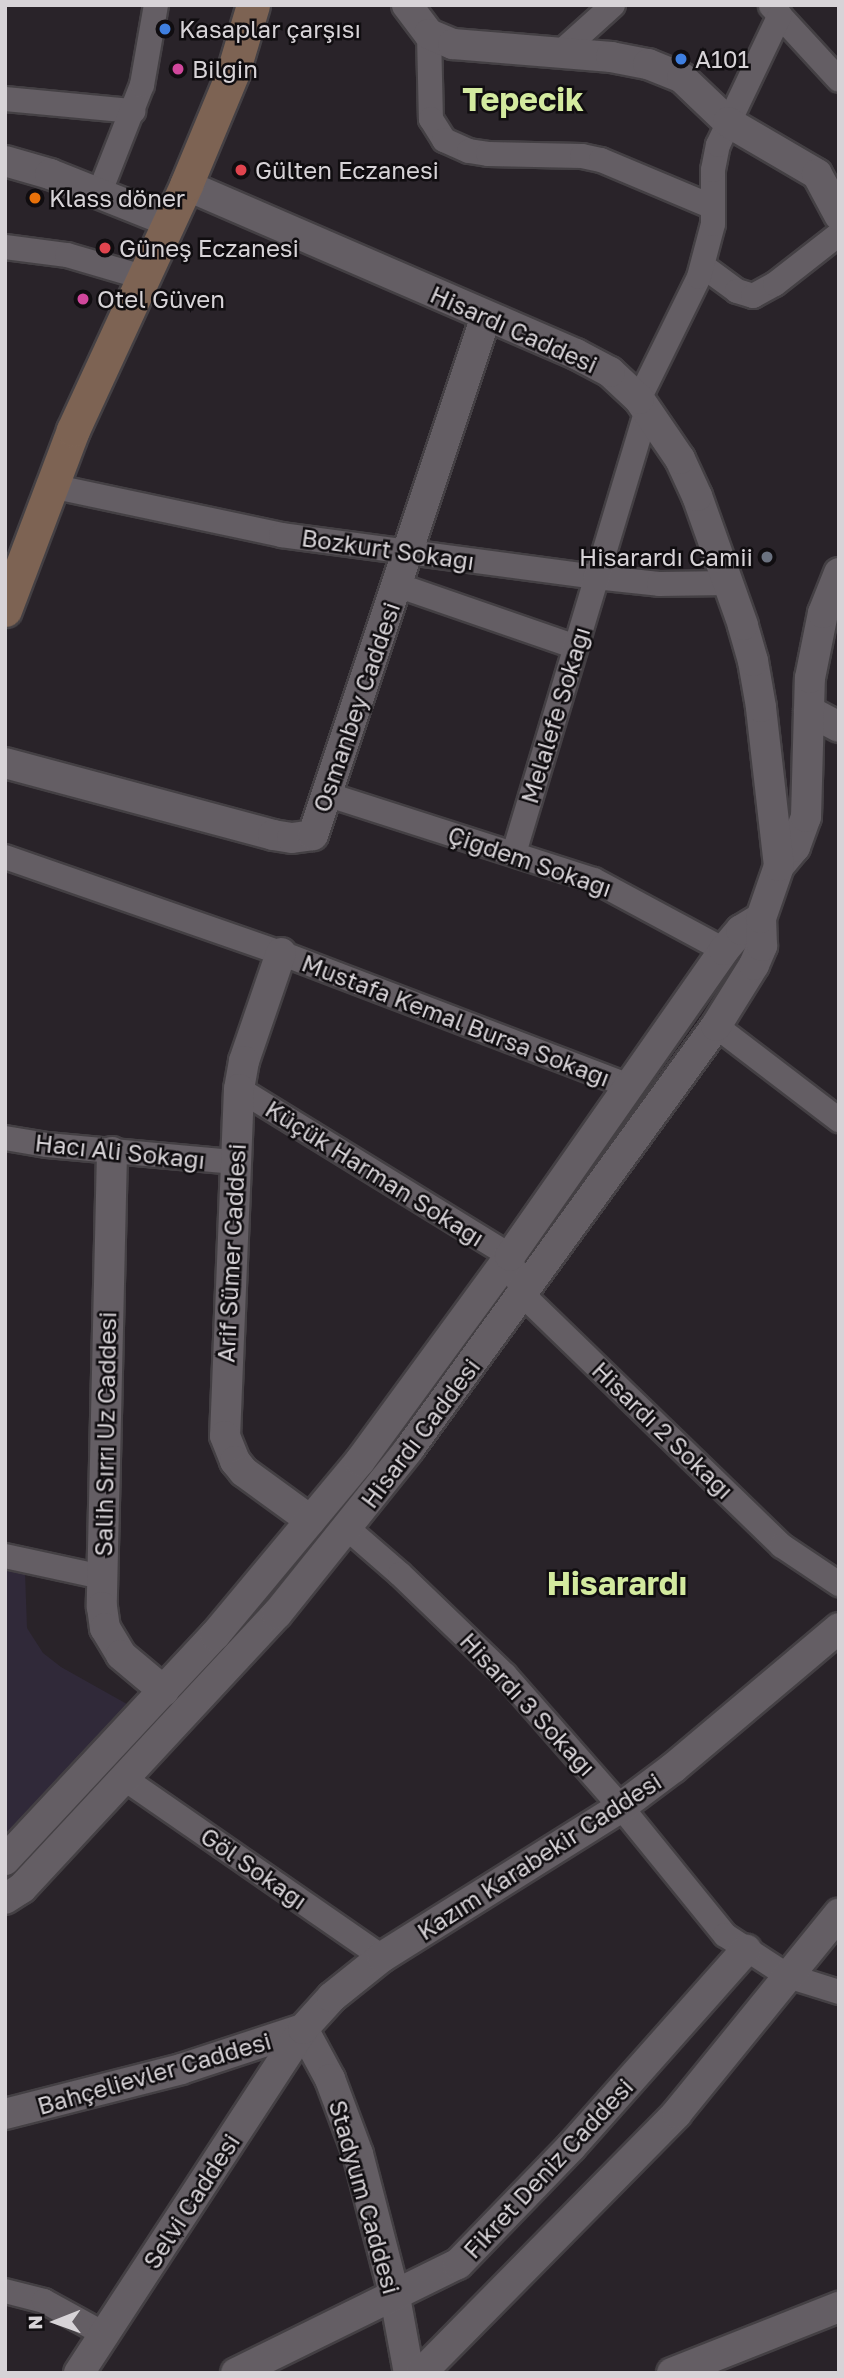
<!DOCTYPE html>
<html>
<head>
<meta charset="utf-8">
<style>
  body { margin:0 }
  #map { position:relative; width:844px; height:2378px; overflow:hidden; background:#292329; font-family:"Golos Text",sans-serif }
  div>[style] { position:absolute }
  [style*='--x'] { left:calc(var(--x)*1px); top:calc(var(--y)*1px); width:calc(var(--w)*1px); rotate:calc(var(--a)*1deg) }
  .education>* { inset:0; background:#302939 }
  .roads { filter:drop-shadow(2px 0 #444044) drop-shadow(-2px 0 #444044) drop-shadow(0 2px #444044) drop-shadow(0 -2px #444044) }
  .minor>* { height:24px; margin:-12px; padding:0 12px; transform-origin:12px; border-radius:12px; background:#645e64 }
  .tertiary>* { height:30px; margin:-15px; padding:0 15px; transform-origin:15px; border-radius:15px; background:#645e64 }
  .secondary>* { height:33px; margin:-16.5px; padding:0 16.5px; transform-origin:16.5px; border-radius:16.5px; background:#7d6353 }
  .dots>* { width:19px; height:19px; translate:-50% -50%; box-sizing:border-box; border:4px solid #100d10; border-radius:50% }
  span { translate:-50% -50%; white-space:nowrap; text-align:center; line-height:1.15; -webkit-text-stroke:5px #100d10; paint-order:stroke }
  .poi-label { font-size:24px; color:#d7d3d7 }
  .left { translate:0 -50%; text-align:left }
  .right { translate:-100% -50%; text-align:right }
  .street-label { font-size:24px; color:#d7d3d7 }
  .district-label { font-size:32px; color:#d3ea9f; font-weight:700 }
  .frame { position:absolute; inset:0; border:7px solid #d7d3d7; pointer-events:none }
  .north { position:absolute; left:21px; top:2287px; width:70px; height:70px; -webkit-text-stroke:5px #100d10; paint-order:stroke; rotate:269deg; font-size:19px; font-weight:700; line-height:28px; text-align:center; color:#d7d3d7 }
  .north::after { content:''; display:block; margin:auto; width:24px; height:32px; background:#d7d3d7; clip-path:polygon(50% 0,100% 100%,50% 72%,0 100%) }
</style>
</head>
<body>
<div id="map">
  <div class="education">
    <i style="clip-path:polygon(5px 1568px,25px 1572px,27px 1628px,43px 1653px,61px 1667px,134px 1708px,5px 1837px)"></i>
  </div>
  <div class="roads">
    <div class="minor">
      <i style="--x:771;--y:6;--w:100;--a:47.4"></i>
      <i style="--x:429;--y:34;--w:85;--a:88.7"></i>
      <i style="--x:431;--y:119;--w:25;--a:58"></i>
      <i style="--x:444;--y:140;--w:27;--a:24"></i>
      <i style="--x:469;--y:151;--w:19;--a:9"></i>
      <i style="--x:488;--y:154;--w:94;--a:1.2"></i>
      <i style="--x:582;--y:156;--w:19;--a:12"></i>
      <i style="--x:601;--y:160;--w:121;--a:22.8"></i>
      <i style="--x:561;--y:52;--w:70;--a:-42.1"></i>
      <i style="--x:5;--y:99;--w:129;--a:5.4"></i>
      <i style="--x:99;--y:194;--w:117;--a:-68.5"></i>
      <i style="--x:142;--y:85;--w:81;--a:-80.1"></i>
      <i style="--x:5;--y:247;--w:63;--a:7.4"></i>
      <i style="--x:67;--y:255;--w:78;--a:16.3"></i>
      <i style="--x:703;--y:266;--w:42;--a:36.3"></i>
      <i style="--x:737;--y:291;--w:17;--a:17"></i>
      <i style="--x:753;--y:296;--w:25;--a:-29"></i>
      <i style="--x:775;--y:284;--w:81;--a:-38"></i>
      <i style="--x:639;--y:399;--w:136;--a:-63.8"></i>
      <i style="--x:699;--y:277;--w:55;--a:-75.2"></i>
      <i style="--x:713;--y:224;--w:54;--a:-90"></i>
      <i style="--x:713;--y:170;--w:25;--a:-79"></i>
      <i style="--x:718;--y:145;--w:144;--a:-64.5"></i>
      <i style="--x:51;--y:486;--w:235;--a:12"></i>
      <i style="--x:281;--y:535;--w:317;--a:7.6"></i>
      <i style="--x:595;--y:577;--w:64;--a:6.2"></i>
      <i style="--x:659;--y:584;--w:69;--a:-0.8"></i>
      <i style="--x:397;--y:585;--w:189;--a:19.1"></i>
      <i style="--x:326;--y:794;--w:281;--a:17.8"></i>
      <i style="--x:594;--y:880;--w:148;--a:28.3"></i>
      <i style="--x:514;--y:853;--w:463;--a:-73.3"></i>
      <i style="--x:5;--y:857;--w:292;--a:19.2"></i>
      <i style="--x:281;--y:953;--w:373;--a:20.9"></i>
      <i style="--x:716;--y:1026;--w:155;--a:37.4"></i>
      <i style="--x:239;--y:1089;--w:318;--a:31.6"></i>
      <i style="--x:510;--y:1256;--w:40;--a:72"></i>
      <i style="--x:522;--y:1294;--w:362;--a:44.1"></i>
      <i style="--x:782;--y:1546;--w:69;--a:33.7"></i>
      <i style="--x:5;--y:1138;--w:43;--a:9.5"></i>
      <i style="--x:47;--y:1145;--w:189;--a:5.2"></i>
      <i style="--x:347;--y:1528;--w:70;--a:41"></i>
      <i style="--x:400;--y:1574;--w:146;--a:43.9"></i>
      <i style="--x:505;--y:1675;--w:176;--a:48.7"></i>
      <i style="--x:621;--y:1807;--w:165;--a:50.9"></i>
      <i style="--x:725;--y:1935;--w:75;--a:33.1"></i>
      <i style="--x:788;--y:1976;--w:53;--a:17.4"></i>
      <i style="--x:5;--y:1556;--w:99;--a:12.2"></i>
      <i style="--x:125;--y:1779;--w:313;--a:34.7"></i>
      <i style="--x:5;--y:2291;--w:40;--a:14.4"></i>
      <i style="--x:44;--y:2301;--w:68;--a:28.8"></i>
    </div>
    <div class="tertiary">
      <i style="--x:407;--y:5;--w:36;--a:53"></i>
      <i style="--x:429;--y:34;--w:26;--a:23"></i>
      <i style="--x:453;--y:44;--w:159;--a:4.7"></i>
      <i style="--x:611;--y:57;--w:38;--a:11"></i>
      <i style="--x:648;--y:64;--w:37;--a:22"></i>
      <i style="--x:682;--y:78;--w:64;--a:43.7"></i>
      <i style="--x:728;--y:122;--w:103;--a:30.3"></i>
      <i style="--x:817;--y:174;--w:47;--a:61.8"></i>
      <i style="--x:5;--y:161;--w:47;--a:16.1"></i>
      <i style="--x:50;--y:174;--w:127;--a:21.7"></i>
      <i style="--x:809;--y:711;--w:34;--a:28"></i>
      <i style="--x:5;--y:763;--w:278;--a:15"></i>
      <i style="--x:273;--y:835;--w:19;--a:9"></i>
      <i style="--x:292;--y:838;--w:21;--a:-8"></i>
      <i style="--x:313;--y:835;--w:547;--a:-71.57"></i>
      <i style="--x:779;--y:866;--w:25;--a:-50"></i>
      <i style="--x:795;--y:847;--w:32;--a:-70"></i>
      <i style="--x:806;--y:817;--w:139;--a:-88.4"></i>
      <i style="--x:810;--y:678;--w:66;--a:-78.7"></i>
      <i style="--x:823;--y:613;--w:43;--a:-68.2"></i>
      <i style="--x:281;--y:953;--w:114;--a:108.9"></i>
      <i style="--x:244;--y:1061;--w:28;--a:100"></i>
      <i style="--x:239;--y:1089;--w:347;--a:92.3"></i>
      <i style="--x:225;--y:1436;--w:27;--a:68"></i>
      <i style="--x:235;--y:1461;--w:14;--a:51"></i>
      <i style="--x:244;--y:1472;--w:82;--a:36"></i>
      <i style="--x:112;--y:1152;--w:455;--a:91.3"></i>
      <i style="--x:102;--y:1607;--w:21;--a:82"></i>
      <i style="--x:105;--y:1628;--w:31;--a:59"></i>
      <i style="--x:121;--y:1655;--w:56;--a:39.9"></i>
      <i style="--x:5;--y:1860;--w:308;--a:-47"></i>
      <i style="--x:215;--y:1635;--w:226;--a:-50.2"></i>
      <i style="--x:360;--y:1461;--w:254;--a:-53.8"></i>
      <i style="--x:510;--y:1256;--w:373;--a:-55"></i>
      <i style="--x:724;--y:950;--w:26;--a:-50"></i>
      <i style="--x:741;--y:930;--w:23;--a:-31"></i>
      <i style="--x:5;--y:1899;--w:20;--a:-33"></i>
      <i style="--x:22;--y:1888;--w:374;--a:-47.1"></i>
      <i style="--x:277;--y:1614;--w:211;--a:-51.3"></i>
      <i style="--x:409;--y:1449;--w:523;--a:-54.03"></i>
      <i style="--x:716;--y:1026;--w:72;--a:-58.1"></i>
      <i style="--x:754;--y:965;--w:21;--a:-67"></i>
      <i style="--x:762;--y:946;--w:28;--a:-92"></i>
      <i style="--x:761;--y:918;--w:55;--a:-70.9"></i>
      <i style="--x:779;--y:866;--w:160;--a:-96.5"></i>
      <i style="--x:761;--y:707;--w:47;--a:-99.9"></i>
      <i style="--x:753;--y:661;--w:37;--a:-106"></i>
      <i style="--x:743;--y:625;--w:137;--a:-109.6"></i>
      <i style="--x:697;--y:496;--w:41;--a:-114.7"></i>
      <i style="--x:680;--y:459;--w:73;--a:-124.3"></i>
      <i style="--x:639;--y:399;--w:40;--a:-137"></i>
      <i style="--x:610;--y:372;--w:38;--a:-152"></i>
      <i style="--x:576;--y:354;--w:425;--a:-156.6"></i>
      <i style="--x:303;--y:2029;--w:57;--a:61.6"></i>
      <i style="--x:330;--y:2079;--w:80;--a:69.5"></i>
      <i style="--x:358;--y:2154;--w:148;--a:75.5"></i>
      <i style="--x:395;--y:2297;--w:77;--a:79.6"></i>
      <i style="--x:5;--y:2114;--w:182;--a:-14.3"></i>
      <i style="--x:181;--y:2069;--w:128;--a:-18.2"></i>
      <i style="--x:79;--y:2373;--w:411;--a:-56.9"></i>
      <i style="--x:303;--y:2029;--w:43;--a:-47.8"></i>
      <i style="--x:332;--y:1997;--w:64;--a:-38.7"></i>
      <i style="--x:382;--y:1957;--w:282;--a:-32.1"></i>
      <i style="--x:621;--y:1807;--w:65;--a:-36.9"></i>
      <i style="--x:673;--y:1768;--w:217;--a:-40.1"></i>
      <i style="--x:236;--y:2373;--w:247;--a:-26.2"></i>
      <i style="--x:458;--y:2264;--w:163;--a:-46"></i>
      <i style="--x:571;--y:2147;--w:264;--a:-48.4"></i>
      <i style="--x:421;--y:2373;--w:365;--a:-45.4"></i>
      <i style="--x:677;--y:2113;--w:257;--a:-50.9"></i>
      <i style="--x:672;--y:2373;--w:180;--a:-21.6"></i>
    </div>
    <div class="secondary">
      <i style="--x:5;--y:610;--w:192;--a:-69.3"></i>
      <i style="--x:73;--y:430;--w:270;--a:-65.2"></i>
      <i style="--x:186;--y:185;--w:122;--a:-67.4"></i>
      <i style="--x:233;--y:72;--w:70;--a:-73.4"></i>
    </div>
  </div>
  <div class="dots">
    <i style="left:165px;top:29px;background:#3f7fe0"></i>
    <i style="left:681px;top:59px;background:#3f7fe0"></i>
    <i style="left:178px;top:69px;background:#d1479c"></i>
    <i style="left:241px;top:170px;background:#e0444e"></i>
    <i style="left:35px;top:198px;background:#e8710a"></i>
    <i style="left:105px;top:248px;background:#e0444e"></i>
    <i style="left:83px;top:299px;background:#d1479c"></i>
    <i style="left:767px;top:557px;background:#6b7280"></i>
  </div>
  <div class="poi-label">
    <span class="left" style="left:179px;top:29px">Kasaplar çarşısı</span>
    <span class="left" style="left:695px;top:59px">A101</span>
    <span class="left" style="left:192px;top:69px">Bilgin</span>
    <span class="left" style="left:255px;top:170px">Gülten Eczanesi</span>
    <span class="left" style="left:49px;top:198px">Klass döner</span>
    <span class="left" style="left:119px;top:248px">Güneş Eczanesi</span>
    <span class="left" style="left:97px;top:299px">Otel Güven</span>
    <span class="right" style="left:753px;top:557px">Hisarardı Camii</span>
  </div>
  <div class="street-label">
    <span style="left:514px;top:329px;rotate:24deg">Hisardı Caddesi</span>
    <span style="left:388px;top:549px;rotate:8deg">Bozkurt Sokağı</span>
    <span style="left:356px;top:707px;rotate:-71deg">Osmanbey Caddesi</span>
    <span style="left:555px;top:715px;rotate:-73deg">Melalefe Sokağı</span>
    <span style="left:530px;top:861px;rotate:19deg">Çiğdem Sokağı</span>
    <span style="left:456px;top:1020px;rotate:21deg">Mustafa Kemal Bursa Sokağı</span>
    <span style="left:120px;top:1151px;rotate:6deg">Hacı Ali Sokağı</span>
    <span style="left:375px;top:1173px;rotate:32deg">Küçük Harman Sokağı</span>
    <span style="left:231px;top:1253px;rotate:-87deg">Arif Sümer Caddesi</span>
    <span style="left:663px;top:1430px;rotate:44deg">Hisardı 2 Sokağı</span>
    <span style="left:420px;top:1433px;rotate:-53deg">Hisardı Caddesi</span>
    <span style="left:105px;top:1434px;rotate:-89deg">Salih Sırrı Uz Caddesi</span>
    <span style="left:528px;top:1704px;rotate:47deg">Hisardı 3 Sokağı</span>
    <span style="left:539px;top:1856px;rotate:-33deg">Kazım Karabekir Caddesi</span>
    <span style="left:254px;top:1868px;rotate:35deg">Göl Sokağı</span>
    <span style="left:154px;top:2073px;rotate:-16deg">Bahçelievler Caddesi</span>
    <span style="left:548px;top:2168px;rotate:-47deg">Fikret Deniz Caddesi</span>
    <span style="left:365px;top:2197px;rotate:74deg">Stadyum Caddesi</span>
    <span style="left:191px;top:2201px;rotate:-57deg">Selvi Caddesi</span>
  </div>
  <div class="district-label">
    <span style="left:523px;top:99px">Tepecik</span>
    <span style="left:617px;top:1583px">Hisarardı</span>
  </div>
  <div class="frame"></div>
  <div class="north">N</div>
</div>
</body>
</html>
